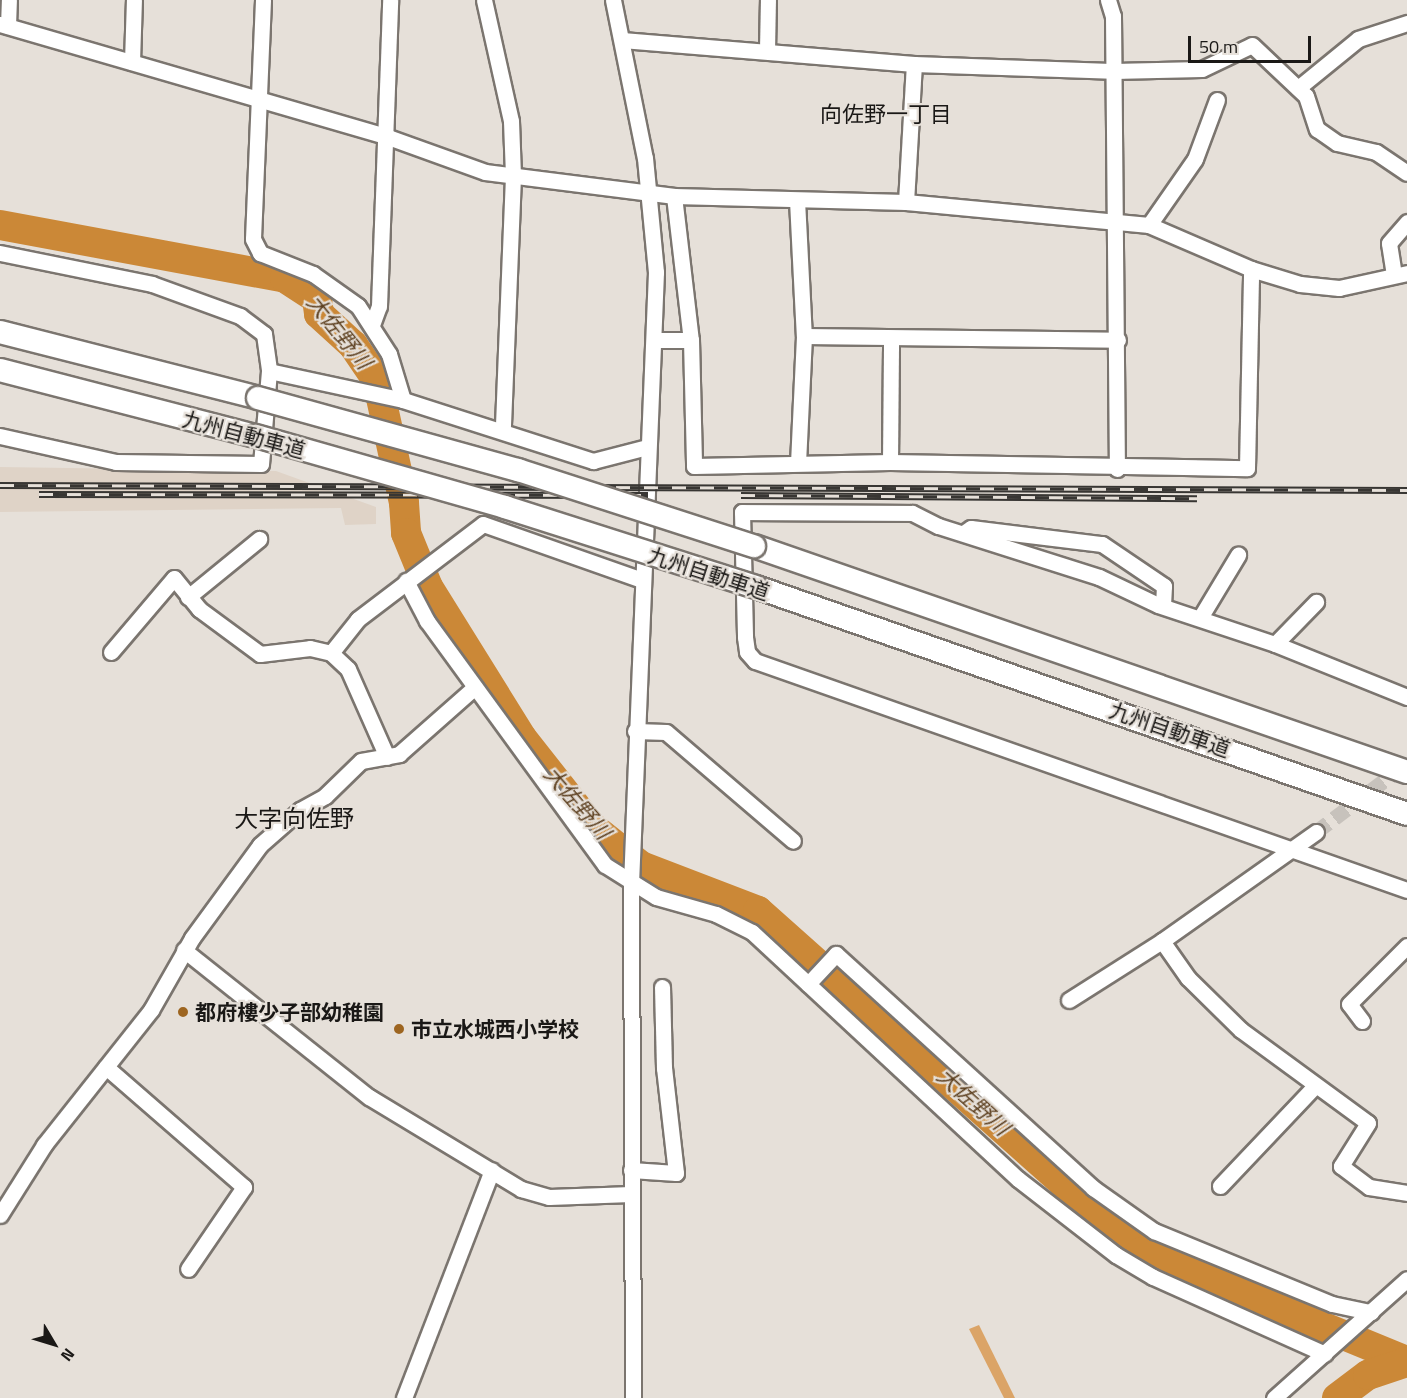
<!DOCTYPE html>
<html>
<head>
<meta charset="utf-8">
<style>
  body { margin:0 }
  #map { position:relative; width:1407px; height:1398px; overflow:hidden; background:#e6e0d9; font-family:"Titillium Web","Noto Sans JP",sans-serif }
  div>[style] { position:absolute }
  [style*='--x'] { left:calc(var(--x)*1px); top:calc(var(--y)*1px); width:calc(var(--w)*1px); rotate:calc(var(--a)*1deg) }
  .built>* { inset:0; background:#dfd3c7 }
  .green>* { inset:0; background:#dba467 }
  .river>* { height:30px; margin:-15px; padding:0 15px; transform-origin:15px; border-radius:15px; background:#cb8837 }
  .minor-tunnel>* { height:15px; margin-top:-7.5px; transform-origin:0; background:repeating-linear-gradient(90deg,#c7c2bc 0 15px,transparent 0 23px) }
  .roads { filter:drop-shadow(2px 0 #7b756f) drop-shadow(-2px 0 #7b756f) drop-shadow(0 2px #7b756f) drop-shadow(0 -2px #7b756f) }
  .minor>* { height:15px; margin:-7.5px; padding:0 7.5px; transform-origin:7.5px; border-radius:7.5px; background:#fff }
  .highway>* { height:22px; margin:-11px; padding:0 11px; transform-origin:11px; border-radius:11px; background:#fff }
  .rail>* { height:7px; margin-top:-3.5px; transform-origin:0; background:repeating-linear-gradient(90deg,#e6e0d9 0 14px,#383633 0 28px); box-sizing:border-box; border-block:2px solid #383633 }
  .bridges { filter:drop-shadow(2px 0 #7b756f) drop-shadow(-2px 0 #7b756f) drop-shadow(0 2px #7b756f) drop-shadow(0 -2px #7b756f) }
  .highway-bridge>* { height:22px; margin:-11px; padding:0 11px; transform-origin:11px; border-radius:11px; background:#fff }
  .dots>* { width:16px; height:16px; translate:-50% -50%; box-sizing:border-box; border:3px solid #e6e0d9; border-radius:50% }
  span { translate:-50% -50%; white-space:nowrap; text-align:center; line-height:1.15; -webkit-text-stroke:4.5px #e6e0d9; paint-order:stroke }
  .street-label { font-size:21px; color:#1a1816 }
  .poi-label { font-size:21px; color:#1a1816; font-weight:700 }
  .left { translate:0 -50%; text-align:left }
  .neighbourhood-label { font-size:22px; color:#1a1816 }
  .water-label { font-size:22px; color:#5f4222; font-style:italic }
  .quarter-label { font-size:24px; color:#1a1816 }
  .north { position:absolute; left:24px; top:1314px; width:60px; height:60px; -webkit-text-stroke:4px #e6e0d9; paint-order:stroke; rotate:128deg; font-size:16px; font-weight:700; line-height:24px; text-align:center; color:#1a1816 }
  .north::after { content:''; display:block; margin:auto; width:21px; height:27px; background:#1a1816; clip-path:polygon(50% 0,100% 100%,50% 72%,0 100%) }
  .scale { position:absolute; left:1188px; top:36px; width:123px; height:27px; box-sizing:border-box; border:3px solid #1a1816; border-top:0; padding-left:8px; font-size:18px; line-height:21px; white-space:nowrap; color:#1a1816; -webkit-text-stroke:4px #e6e0d9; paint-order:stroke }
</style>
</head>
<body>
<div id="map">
  <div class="built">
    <i style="clip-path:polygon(0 467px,276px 471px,376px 507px,376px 524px,345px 525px,341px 508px,0 512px)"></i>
  </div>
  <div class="green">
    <i style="clip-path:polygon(979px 1325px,1015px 1398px,1004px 1398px,969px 1329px)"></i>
  </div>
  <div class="river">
    <i style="--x:0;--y:225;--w:290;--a:10.5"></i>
    <i style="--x:285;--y:278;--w:38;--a:33"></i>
    <i style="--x:317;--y:299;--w:15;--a:82"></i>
    <i style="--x:319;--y:314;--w:46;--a:42.4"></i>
    <i style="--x:353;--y:345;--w:42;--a:55.6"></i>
    <i style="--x:377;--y:380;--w:126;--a:77.6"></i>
    <i style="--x:404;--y:503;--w:30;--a:86"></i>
    <i style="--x:406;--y:533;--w:58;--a:67.8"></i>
    <i style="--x:428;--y:587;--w:178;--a:58.1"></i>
    <i style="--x:522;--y:738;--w:113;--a:51.8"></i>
    <i style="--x:592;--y:827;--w:63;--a:38.5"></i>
    <i style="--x:641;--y:866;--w:125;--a:21"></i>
    <i style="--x:758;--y:911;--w:513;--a:41.68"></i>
    <i style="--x:1141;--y:1252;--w:287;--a:22.3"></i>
    <i style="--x:1337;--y:1398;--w:39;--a:-37"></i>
    <i style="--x:1368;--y:1375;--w:41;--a:-18.4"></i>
  </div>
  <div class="minor-tunnel">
    <i style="--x:1316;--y:832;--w:111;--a:-37"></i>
  </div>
  <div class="roads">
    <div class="minor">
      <i style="--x:263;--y:0;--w:239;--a:92.4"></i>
      <i style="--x:253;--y:239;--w:16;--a:63"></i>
      <i style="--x:260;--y:253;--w:57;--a:21.6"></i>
      <i style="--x:313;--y:274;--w:55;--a:35.4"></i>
      <i style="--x:358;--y:306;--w:57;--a:57.1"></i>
      <i style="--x:389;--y:354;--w:48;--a:73.1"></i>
      <i style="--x:484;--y:0;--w:124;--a:77.4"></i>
      <i style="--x:511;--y:121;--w:55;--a:87.9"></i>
      <i style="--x:513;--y:176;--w:254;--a:92.3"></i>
      <i style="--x:613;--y:0;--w:161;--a:78.6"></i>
      <i style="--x:645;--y:158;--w:115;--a:84.5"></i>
      <i style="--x:656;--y:272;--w:614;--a:92.34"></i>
      <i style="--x:631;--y:885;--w:513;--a:89.78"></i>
      <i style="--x:1108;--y:0;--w:17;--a:73"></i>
      <i style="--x:1113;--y:16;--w:453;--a:89.5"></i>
      <i style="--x:0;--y:24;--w:404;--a:16.2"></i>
      <i style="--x:388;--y:137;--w:103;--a:19.8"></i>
      <i style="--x:485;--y:172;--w:191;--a:7.2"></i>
      <i style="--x:674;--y:196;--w:232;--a:1.5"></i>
      <i style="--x:906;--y:202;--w:244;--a:5.4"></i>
      <i style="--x:1149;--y:225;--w:111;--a:23.3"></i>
      <i style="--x:1251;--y:269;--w:51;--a:17"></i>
      <i style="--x:1300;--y:284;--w:39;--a:6"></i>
      <i style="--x:1339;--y:288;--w:70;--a:-12.4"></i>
      <i style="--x:8;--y:26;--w:26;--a:-88"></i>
      <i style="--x:622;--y:40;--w:293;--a:4.7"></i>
      <i style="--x:914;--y:64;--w:197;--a:2"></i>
      <i style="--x:1111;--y:71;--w:91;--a:-1.3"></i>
      <i style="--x:1202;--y:69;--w:55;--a:-25.6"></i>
      <i style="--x:1252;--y:45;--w:74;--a:43.4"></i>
      <i style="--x:1306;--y:96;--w:35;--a:72"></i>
      <i style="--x:1317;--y:129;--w:24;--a:35"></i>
      <i style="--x:1337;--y:143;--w:40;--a:13"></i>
      <i style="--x:1376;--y:152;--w:37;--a:34"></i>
      <i style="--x:767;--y:50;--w:50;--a:-88.9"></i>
      <i style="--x:132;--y:62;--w:62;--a:-88.2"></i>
      <i style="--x:1298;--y:88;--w:77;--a:-39.2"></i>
      <i style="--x:1358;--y:39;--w:52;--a:-18.1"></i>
      <i style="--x:674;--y:196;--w:145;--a:83.3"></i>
      <i style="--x:691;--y:340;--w:126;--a:88.6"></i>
      <i style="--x:694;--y:466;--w:196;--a:-1.2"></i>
      <i style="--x:890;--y:462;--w:357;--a:1"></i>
      <i style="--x:1247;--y:468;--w:199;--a:-88.8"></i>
      <i style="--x:797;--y:200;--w:136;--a:87.1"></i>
      <i style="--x:804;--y:336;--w:127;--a:92.7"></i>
      <i style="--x:906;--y:202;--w:138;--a:-86.7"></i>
      <i style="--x:1149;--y:225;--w:80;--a:-55.1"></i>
      <i style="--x:1195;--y:159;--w:63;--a:-69.6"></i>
      <i style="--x:0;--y:253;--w:155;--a:11.5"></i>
      <i style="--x:152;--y:284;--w:94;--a:20"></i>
      <i style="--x:240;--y:316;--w:30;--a:37"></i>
      <i style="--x:264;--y:334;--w:37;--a:82"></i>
      <i style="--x:269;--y:371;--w:93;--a:94.9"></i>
      <i style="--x:261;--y:464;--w:145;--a:-179.2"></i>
      <i style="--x:116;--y:462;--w:119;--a:-167.4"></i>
      <i style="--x:1394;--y:275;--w:32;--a:-99"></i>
      <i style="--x:1389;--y:243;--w:28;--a:-49"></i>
      <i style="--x:372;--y:325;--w:20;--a:-70"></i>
      <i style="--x:379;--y:306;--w:306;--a:-87.9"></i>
      <i style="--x:804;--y:336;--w:314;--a:0.7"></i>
      <i style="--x:655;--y:340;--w:36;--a:0"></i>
      <i style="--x:269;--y:371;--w:137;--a:12.2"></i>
      <i style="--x:403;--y:400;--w:200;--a:17.8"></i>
      <i style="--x:593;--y:461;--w:56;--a:-14.5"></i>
      <i style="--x:890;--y:462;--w:123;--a:-89.5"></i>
      <i style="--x:965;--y:532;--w:7;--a:-34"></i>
      <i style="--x:971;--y:528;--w:132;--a:7"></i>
      <i style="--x:1102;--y:544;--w:75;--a:34.1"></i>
      <i style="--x:1164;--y:586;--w:20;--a:93"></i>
      <i style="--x:406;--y:581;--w:45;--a:62.3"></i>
      <i style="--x:427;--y:621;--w:302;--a:53.9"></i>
      <i style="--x:605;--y:865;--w:60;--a:32.1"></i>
      <i style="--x:656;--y:897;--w:62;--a:15.8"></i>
      <i style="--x:716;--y:914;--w:40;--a:26.6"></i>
      <i style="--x:752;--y:932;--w:363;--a:42.9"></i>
      <i style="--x:1018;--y:1179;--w:124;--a:37.8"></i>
      <i style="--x:1116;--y:1255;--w:43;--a:30.7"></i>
      <i style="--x:1153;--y:1277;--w:188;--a:24.1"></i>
      <i style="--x:188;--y:597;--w:92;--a:-39.2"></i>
      <i style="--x:1200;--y:618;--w:74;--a:-58.9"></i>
      <i style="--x:1275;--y:644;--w:59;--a:-45.7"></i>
      <i style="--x:111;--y:652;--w:97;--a:-49.6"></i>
      <i style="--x:174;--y:578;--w:40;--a:51"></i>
      <i style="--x:199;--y:609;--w:76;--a:36.4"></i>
      <i style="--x:260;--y:654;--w:50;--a:-6.8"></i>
      <i style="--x:310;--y:648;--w:22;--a:13"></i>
      <i style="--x:331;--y:653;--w:23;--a:43"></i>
      <i style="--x:348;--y:669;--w:96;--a:66.1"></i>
      <i style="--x:331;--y:653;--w:43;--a:-51.5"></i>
      <i style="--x:358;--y:619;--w:157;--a:-37.2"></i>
      <i style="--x:483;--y:524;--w:169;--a:19.4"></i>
      <i style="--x:1407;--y:697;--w:142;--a:-158.1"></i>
      <i style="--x:1275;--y:644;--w:123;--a:-161.6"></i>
      <i style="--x:1158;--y:605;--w:65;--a:-154.6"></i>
      <i style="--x:1099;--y:577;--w:169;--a:-162.4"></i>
      <i style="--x:938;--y:526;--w:29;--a:-153"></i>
      <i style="--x:912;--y:513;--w:170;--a:-179.7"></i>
      <i style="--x:742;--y:512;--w:125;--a:88.6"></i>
      <i style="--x:745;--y:637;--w:15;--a:82"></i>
      <i style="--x:747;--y:652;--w:12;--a:48"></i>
      <i style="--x:755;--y:661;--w:691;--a:19.35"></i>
      <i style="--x:635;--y:731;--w:31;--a:2"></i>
      <i style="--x:666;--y:732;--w:167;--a:40.6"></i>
      <i style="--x:1316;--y:832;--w:189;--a:144.7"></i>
      <i style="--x:1162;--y:941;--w:45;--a:54.9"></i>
      <i style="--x:1188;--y:978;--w:74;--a:44.5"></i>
      <i style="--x:1241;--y:1030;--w:157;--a:36.2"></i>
      <i style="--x:1368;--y:1123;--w:51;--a:122.1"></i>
      <i style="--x:1341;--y:1166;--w:35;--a:37"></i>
      <i style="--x:1369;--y:1187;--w:38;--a:9"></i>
      <i style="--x:184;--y:950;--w:236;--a:38.5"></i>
      <i style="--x:369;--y:1097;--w:178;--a:31.2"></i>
      <i style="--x:521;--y:1189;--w:29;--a:16"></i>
      <i style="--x:549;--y:1197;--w:82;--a:-2.1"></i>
      <i style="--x:808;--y:984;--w:41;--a:-47"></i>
      <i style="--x:836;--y:954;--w:348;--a:42.3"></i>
      <i style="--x:1093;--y:1188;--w:75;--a:35.2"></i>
      <i style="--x:1154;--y:1231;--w:192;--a:22.3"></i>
      <i style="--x:1332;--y:1304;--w:40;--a:12"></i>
      <i style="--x:1069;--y:1000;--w:110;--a:-32.4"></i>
      <i style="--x:1362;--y:1021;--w:21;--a:-127"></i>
      <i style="--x:1349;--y:1004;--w:82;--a:-45"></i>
      <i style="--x:106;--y:1067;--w:183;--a:41"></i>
      <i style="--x:244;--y:1187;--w:99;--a:124.3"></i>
      <i style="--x:631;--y:1170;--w:45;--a:3.8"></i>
      <i style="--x:676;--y:1173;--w:106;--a:-96.5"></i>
      <i style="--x:664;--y:1068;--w:81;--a:-91.4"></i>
      <i style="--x:1220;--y:1186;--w:138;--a:-46.5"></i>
      <i style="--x:0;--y:1215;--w:83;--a:-57.8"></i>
      <i style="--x:44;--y:1145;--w:172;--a:-51.6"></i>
      <i style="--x:151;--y:1010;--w:83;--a:-60.3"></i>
      <i style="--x:192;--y:938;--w:115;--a:-53.8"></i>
      <i style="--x:260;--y:845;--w:53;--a:-41.2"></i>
      <i style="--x:300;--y:810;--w:29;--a:-29"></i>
      <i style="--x:325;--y:796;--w:50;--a:-44.2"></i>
      <i style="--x:361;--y:761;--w:39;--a:-10"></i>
      <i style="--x:399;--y:754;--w:101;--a:-41.4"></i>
      <i style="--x:404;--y:1398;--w:244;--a:-68.9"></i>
      <i style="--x:1274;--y:1398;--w:178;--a:-41.8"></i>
    </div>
    <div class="highway">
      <i style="--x:0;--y:332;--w:266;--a:14.3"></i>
      <i style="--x:0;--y:370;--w:264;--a:14.5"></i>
      <i style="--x:754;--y:546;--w:691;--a:19.09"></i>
      <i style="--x:756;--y:587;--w:689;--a:19.22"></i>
    </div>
  </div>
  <div class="rail">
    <i style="--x:0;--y:485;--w:1407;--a:0.2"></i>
    <i style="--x:39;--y:494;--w:609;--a:0.09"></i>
    <i style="--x:741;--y:495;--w:456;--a:0.4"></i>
  </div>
  <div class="bridges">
    <div class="highway-bridge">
      <i style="--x:258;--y:398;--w:270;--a:15.5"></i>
      <i style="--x:518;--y:470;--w:248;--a:17.9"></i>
      <i style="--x:256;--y:436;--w:259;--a:15.9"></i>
      <i style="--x:505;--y:507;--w:263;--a:17.7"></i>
    </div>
  </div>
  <div class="dots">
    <i style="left:183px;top:1012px;background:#9d6520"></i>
    <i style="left:399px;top:1029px;background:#9d6520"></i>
  </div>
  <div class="street-label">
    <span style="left:244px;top:434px;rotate:15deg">九州自動車道</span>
    <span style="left:709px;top:573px;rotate:18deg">九州自動車道</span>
    <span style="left:1170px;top:729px;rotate:19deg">九州自動車道</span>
  </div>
  <div class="poi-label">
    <span class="left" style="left:195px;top:1012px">都府樓少子部幼稚園</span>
    <span class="left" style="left:411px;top:1029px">市立水城西小学校</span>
  </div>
  <div class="neighbourhood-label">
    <span style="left:886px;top:115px">向佐野一丁目</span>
  </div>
  <div class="water-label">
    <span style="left:339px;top:332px;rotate:51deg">大佐野川</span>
    <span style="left:577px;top:803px;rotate:49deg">大佐野川</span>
    <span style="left:973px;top:1102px;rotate:42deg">大佐野川</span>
  </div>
  <div class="quarter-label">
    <span style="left:294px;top:819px">大字向佐野</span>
  </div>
  <div class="north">N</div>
  <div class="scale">50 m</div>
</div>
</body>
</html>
